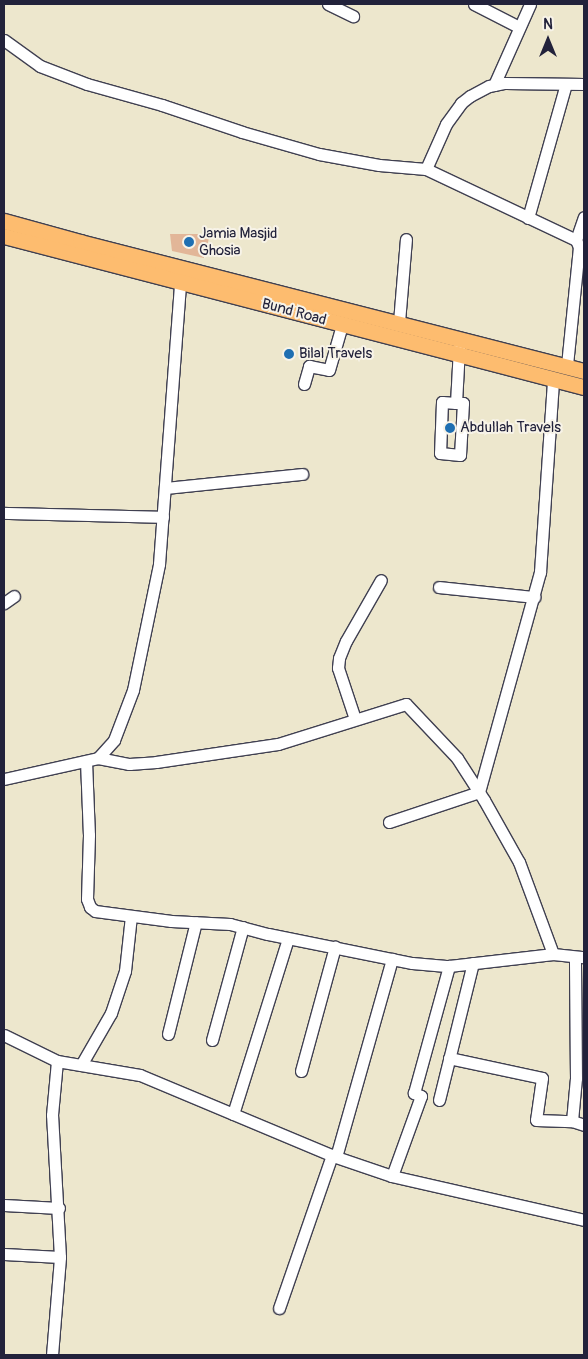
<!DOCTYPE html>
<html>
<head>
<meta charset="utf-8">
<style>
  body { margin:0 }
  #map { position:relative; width:588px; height:1359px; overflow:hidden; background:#ede7cd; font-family:Pangolin,sans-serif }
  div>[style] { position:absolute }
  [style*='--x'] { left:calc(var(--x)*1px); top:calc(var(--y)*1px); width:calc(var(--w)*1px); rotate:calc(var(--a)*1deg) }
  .building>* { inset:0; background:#e2b698 }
  .roads { filter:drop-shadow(1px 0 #404051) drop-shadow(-1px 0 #404051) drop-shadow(0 1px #404051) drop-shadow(0 -1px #404051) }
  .minor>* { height:11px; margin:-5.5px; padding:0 5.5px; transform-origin:5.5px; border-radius:5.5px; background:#fff }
  .major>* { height:15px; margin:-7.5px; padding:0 7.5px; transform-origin:7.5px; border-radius:7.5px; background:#fdbc6f }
  .dots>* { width:14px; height:14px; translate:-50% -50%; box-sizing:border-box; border:2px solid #f7f3e8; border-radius:50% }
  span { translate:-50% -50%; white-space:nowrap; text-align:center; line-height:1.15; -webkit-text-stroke:4px #f7f3e8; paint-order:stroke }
  .poi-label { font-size:15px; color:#22223b }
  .left { translate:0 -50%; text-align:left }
  .street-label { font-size:15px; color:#22223b }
  .frame { position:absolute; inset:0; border:5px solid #22223b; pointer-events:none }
  .north { position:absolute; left:523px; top:15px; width:50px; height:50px; -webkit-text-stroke:4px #f7f3e8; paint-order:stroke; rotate:0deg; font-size:14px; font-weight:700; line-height:20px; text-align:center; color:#22223b }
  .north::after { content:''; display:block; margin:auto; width:18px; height:22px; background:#22223b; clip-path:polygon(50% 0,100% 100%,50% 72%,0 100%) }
</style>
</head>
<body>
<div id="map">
  <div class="building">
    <i style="clip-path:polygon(170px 234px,210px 234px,204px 258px,172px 251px)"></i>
  </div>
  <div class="roads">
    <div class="minor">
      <i style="--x:328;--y:4;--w:28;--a:26"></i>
      <i style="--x:474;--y:4;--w:51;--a:27.1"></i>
      <i style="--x:4;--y:40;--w:44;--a:35.8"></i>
      <i style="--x:40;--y:66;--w:50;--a:21"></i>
      <i style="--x:87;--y:84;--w:78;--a:15.6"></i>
      <i style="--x:162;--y:105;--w:84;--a:18.6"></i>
      <i style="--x:242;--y:132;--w:80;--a:15.9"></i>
      <i style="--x:319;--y:154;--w:61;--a:10.4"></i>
      <i style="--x:379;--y:165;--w:47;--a:4.9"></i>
      <i style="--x:426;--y:169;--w:166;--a:25.3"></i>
      <i style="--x:494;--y:85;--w:89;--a:-66"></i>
      <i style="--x:426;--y:169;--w:49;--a:-66"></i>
      <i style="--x:446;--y:124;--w:26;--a:-54"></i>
      <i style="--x:461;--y:103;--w:11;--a:-38"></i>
      <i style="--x:470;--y:96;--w:21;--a:-28"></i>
      <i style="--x:489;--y:86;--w:16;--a:-11"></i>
      <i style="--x:505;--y:83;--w:79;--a:0.7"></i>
      <i style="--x:528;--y:218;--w:139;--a:-74.2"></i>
      <i style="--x:399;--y:322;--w:83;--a:-85.2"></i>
      <i style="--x:567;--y:365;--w:119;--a:-84.2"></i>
      <i style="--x:579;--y:247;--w:8;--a:-113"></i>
      <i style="--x:576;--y:240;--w:24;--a:-71"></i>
      <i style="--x:304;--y:384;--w:19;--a:-74"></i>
      <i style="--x:309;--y:366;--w:20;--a:11"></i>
      <i style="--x:329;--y:370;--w:47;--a:-73.9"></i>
      <i style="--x:456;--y:403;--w:14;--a:-176"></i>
      <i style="--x:442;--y:402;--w:51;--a:92.2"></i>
      <i style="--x:440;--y:453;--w:20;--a:6"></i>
      <i style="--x:460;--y:455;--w:52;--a:-86.7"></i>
      <i style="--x:463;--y:403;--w:7;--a:180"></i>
      <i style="--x:456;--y:403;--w:56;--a:-86.9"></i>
      <i style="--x:166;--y:488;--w:137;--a:-5.9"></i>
      <i style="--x:4;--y:513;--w:159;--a:1.4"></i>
      <i style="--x:439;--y:587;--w:96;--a:6"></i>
      <i style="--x:4;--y:603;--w:12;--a:-35"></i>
      <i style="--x:355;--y:719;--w:54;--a:-108.4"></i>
      <i style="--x:338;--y:668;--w:10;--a:-84"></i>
      <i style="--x:339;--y:658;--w:18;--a:-68"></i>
      <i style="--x:346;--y:641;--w:70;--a:-60.2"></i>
      <i style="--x:98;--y:758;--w:32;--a:11"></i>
      <i style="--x:129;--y:764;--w:27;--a:-4"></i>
      <i style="--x:156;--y:762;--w:123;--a:-8.4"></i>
      <i style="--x:278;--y:744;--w:134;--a:-17.4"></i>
      <i style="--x:406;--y:704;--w:74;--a:46.6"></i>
      <i style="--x:457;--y:758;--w:50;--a:57.3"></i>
      <i style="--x:484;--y:800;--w:71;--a:60.6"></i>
      <i style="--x:519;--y:862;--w:98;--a:69.7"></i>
      <i style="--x:86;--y:761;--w:74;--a:87.7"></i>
      <i style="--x:89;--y:835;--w:64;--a:91.8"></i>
      <i style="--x:87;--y:899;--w:9;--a:69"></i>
      <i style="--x:90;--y:907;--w:6;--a:39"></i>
      <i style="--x:95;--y:911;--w:77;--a:7.5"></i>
      <i style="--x:171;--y:921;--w:59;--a:2.9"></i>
      <i style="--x:230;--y:924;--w:39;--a:15"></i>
      <i style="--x:268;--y:934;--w:147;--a:11.4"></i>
      <i style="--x:412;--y:963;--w:37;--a:5"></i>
      <i style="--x:449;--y:966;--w:105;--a:-6.6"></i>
      <i style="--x:553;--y:954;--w:31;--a:6"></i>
      <i style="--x:4;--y:779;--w:96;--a:-12.6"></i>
      <i style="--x:98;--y:758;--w:24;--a:-48"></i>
      <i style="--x:114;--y:740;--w:53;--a:-69.2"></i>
      <i style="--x:133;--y:690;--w:129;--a:-78.3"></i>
      <i style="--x:159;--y:564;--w:283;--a:-85.7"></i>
      <i style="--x:389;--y:822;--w:95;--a:-18.4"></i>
      <i style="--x:479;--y:792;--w:228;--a:-74.5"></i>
      <i style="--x:540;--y:572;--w:193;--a:-86.1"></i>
      <i style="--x:168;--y:1034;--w:115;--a:-76"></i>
      <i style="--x:4;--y:1035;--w:59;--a:26.1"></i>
      <i style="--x:57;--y:1061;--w:84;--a:9.6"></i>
      <i style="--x:140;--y:1075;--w:212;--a:22.7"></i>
      <i style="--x:336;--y:1157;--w:59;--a:18.7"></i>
      <i style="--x:392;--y:1176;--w:197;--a:12.9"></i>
      <i style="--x:212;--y:1040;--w:117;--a:-74.7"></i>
      <i style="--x:449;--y:1058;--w:95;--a:12.1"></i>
      <i style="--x:542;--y:1078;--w:42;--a:98.1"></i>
      <i style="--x:536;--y:1120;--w:36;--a:2"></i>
      <i style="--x:572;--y:1121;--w:13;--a:18"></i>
      <i style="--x:81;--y:1065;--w:60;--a:-60"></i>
      <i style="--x:111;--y:1013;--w:44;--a:-71.6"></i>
      <i style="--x:125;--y:971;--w:55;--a:-83.8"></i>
      <i style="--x:301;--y:1071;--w:129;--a:-74.7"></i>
      <i style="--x:439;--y:1100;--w:141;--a:-76.1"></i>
      <i style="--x:233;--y:1114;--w:184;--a:-72.6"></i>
      <i style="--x:572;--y:1121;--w:43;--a:-84.7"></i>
      <i style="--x:576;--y:1078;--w:121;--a:-90.5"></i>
      <i style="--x:336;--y:1157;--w:206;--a:-74.2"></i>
      <i style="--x:392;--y:1176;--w:85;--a:-70.1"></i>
      <i style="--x:421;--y:1096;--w:8;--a:-157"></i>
      <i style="--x:414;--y:1093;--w:132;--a:-74.6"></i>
      <i style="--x:4;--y:1205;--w:55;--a:3.1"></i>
      <i style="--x:4;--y:1254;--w:56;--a:3.1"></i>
      <i style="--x:279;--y:1308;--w:162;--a:-70.9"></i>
      <i style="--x:52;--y:1355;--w:98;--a:-85.3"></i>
      <i style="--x:60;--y:1257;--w:142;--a:-93.2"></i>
      <i style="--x:52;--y:1115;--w:54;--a:-84.7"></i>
    </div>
    <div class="major">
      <i style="--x:4;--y:221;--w:79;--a:15.4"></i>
      <i style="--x:80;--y:242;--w:520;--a:14.36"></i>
      <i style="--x:4;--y:236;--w:599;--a:14.59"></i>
    </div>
  </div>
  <div class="dots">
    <i style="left:189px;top:242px;background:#1f6fb2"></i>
    <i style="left:289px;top:354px;background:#1f6fb2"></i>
    <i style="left:450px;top:428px;background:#1f6fb2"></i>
  </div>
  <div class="poi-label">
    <span class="left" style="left:199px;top:242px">Jamia Masjid<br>Ghosia</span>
    <span class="left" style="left:299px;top:354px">Bilal Travels</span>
    <span class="left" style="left:460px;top:428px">Abdullah Travels</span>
  </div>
  <div class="street-label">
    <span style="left:294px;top:312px;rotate:15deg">Bund Road</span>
  </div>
  <div class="frame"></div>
  <div class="north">N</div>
</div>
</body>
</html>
